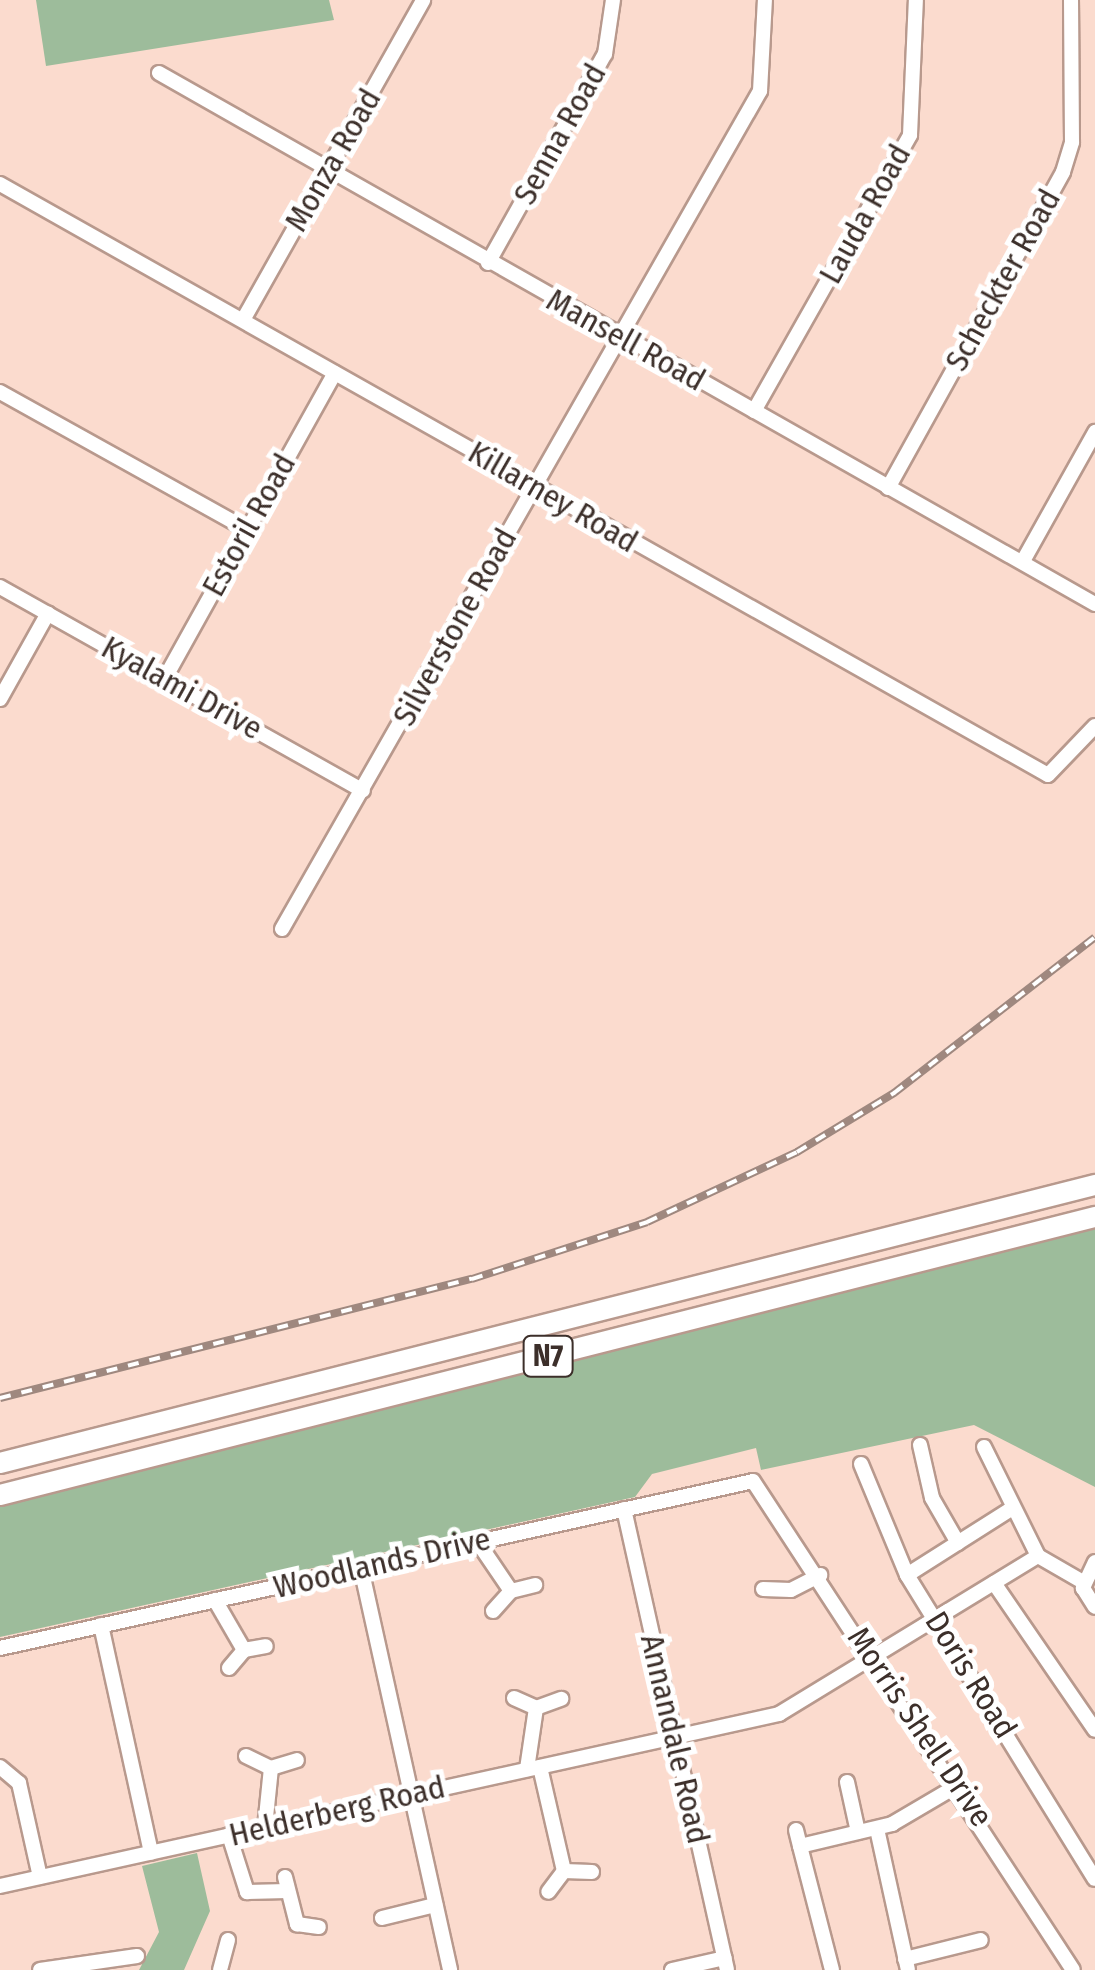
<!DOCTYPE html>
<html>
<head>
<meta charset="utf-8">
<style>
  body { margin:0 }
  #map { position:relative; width:1095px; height:1970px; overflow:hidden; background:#fbdbce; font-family:"Fira Sans Condensed",sans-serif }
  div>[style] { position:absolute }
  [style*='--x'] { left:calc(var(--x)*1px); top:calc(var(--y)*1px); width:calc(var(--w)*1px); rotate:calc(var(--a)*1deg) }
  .green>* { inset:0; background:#9dbc9b }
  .roads { filter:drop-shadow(2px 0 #b8998d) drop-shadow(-2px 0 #b8998d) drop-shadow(0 2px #b8998d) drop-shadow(0 -2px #b8998d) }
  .minor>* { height:14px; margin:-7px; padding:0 7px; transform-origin:7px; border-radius:7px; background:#fff }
  .highway>* { height:20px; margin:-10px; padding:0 10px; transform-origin:10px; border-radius:10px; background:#fff }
  .rail>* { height:8px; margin-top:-4px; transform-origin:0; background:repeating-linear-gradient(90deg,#fff 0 11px,#9f887f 0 22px); box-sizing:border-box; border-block:2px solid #9f887f }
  span { translate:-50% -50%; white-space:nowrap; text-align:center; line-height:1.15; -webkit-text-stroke:10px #fff; paint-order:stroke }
  .shield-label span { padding:2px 8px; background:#fff; border:2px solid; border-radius:8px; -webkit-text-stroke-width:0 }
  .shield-label { font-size:30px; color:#3c2f2a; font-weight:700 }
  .street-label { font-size:32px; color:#3c2f2a }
</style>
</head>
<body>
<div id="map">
  <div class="green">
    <i style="clip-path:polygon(36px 0,329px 0,334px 20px,46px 66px)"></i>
    <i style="clip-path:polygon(1095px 1229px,1095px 1487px,974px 1425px,761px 1470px,756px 1448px,652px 1474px,635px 1497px,0 1637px,0 1506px)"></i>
    <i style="clip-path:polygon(197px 1853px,210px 1911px,184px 1970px,139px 1970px,159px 1932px,142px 1866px)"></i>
  </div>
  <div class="roads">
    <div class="minor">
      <i style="--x:159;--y:73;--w:1076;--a:29.57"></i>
      <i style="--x:0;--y:184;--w:1203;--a:29.42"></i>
      <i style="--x:1048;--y:775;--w:68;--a:-46.2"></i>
      <i style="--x:488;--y:263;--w:240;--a:-60.8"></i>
      <i style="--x:605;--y:54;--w:55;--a:-81.6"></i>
      <i style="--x:243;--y:320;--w:367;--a:-60.6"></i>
      <i style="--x:0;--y:392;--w:282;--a:29.1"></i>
      <i style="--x:754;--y:411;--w:317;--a:-60.5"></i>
      <i style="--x:910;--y:135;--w:135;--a:-87.5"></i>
      <i style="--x:888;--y:488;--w:361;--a:-61"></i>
      <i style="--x:1063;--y:172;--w:31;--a:-73"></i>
      <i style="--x:1072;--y:142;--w:142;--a:-90.4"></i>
      <i style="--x:1023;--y:561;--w:148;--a:-60.8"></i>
      <i style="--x:0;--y:587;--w:416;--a:29.3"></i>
      <i style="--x:165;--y:678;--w:349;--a:-60.9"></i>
      <i style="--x:0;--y:699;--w:98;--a:-60.8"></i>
      <i style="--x:282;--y:929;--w:965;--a:-60.3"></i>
      <i style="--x:760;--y:91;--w:91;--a:-86.9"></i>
      <i style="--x:920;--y:1445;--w:54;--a:77.2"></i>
      <i style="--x:932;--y:1498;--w:52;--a:60"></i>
      <i style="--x:984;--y:1447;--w:122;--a:63.6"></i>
      <i style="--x:861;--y:1464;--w:120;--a:67.5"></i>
      <i style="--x:907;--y:1575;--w:357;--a:58.3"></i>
      <i style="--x:624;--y:1509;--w:472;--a:77.4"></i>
      <i style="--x:477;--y:1541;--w:60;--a:55.8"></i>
      <i style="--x:511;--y:1591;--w:25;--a:-14"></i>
      <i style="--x:1095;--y:1562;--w:29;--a:115"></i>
      <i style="--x:1083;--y:1588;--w:22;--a:58"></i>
      <i style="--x:361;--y:1568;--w:412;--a:77.5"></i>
      <i style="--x:907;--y:1575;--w:123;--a:-32.4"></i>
      <i style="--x:994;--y:1583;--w:178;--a:55.5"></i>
      <i style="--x:763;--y:1589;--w:28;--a:2"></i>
      <i style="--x:791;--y:1590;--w:33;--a:-27"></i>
      <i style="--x:215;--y:1600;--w:58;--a:59.9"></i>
      <i style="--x:493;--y:1611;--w:27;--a:-48"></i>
      <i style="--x:101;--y:1625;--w:233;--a:77.6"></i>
      <i style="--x:0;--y:1648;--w:771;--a:-12.5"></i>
      <i style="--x:753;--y:1481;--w:584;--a:56.8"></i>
      <i style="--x:229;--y:1668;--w:23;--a:-50"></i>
      <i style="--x:244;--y:1650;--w:22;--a:-10"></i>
      <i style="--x:514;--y:1698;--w:24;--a:24"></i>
      <i style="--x:536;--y:1708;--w:62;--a:98.4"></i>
      <i style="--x:536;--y:1708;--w:27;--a:-20"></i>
      <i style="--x:246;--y:1756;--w:28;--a:26"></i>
      <i style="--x:271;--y:1768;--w:27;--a:-17"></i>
      <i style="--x:0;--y:1767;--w:25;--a:40"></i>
      <i style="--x:19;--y:1783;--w:96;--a:77.4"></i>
      <i style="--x:540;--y:1767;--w:107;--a:77"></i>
      <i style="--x:564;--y:1871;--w:26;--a:127"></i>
      <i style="--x:847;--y:1782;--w:51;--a:77.6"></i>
      <i style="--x:265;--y:1827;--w:59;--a:-84.2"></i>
      <i style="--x:877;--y:1829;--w:144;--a:77.6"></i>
      <i style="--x:796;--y:1830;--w:16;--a:76"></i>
      <i style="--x:229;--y:1835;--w:60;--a:72.5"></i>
      <i style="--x:247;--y:1892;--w:40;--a:-1.4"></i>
      <i style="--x:564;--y:1871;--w:28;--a:2"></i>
      <i style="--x:285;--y:1877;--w:49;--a:75.7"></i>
      <i style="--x:297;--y:1924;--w:22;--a:8"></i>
      <i style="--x:0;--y:1886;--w:798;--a:-12.45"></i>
      <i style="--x:779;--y:1714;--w:303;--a:-31.4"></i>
      <i style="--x:1038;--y:1556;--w:52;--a:30"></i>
      <i style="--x:382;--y:1918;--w:55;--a:-13.8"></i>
      <i style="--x:905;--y:1959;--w:78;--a:-14"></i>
      <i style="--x:40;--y:1970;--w:98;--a:-8.2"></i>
      <i style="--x:220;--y:1970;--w:31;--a:-75"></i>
      <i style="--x:672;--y:1970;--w:54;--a:-12.8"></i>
      <i style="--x:832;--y:1970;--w:128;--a:-104.5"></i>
      <i style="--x:800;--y:1846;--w:95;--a:-13.4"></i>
      <i style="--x:892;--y:1824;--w:71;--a:-30.5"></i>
    </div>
    <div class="highway">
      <i style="--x:0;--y:1463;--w:1130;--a:-14.25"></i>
      <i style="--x:0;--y:1495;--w:1130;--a:-14.25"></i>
    </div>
  </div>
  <div class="rail">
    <i style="--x:0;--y:1398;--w:487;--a:-14.2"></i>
    <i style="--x:472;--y:1279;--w:184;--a:-18"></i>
    <i style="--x:647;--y:1222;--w:166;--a:-25"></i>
    <i style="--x:797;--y:1152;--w:114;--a:-31.3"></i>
    <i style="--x:894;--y:1093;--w:254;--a:-37.8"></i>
  </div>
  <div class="shield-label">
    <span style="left:548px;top:1356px">N7</span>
  </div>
  <div class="street-label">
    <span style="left:560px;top:134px;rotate:-61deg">Senna Road</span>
    <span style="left:333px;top:160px;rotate:-60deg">Monza Road</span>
    <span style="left:865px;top:214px;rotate:-61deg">Lauda Road</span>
    <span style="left:1003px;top:280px;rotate:-61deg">Scheckter Road</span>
    <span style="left:626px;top:340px;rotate:29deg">Mansell Road</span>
    <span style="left:553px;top:497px;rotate:30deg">Killarney Road</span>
    <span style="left:249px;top:525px;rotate:-61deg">Estoril Road</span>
    <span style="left:455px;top:627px;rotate:-61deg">Silverstone Road</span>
    <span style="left:182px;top:688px;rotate:29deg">Kyalami Drive</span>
    <span style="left:382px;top:1563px;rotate:-13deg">Woodlands Drive</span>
    <span style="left:971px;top:1675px;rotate:58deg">Doris Road</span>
    <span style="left:920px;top:1727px;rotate:56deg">Morris Shell Drive</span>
    <span style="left:675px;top:1739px;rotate:77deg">Annandale Road</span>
    <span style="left:337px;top:1811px;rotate:-13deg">Helderberg Road</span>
  </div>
</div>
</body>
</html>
